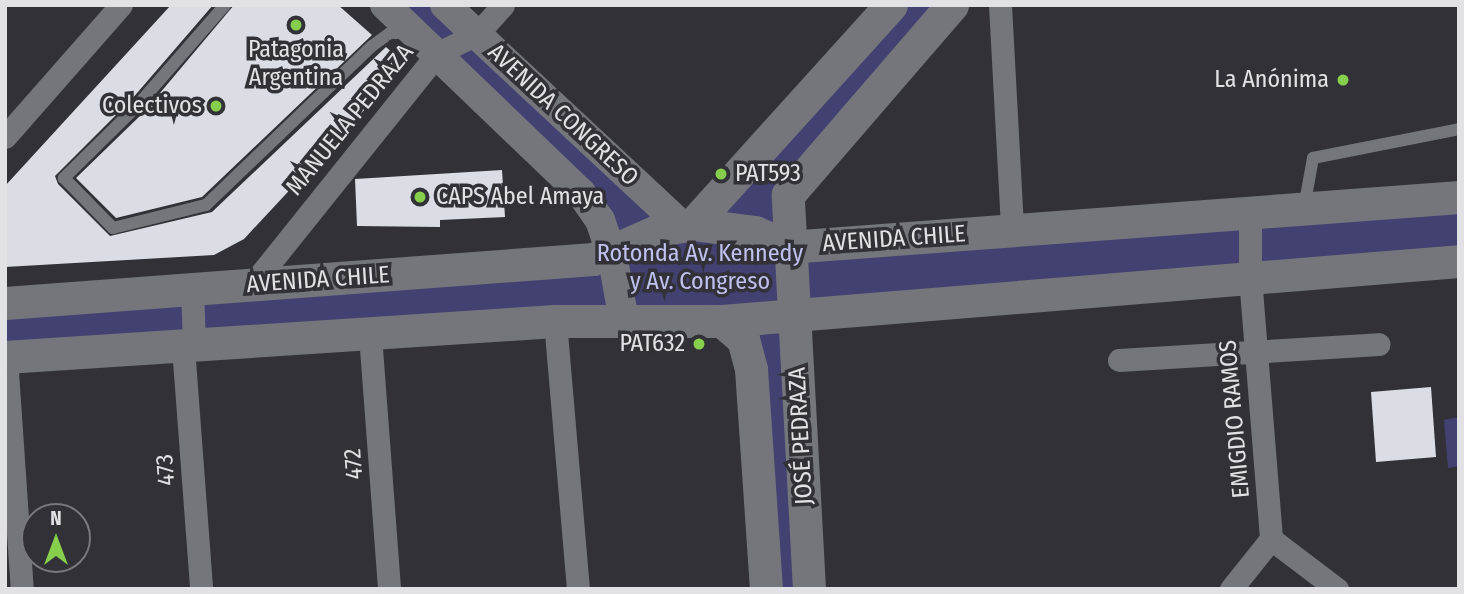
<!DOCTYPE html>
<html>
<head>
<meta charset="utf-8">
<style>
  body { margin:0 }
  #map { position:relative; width:1464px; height:594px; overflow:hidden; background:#313137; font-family:"Fira Sans Condensed",sans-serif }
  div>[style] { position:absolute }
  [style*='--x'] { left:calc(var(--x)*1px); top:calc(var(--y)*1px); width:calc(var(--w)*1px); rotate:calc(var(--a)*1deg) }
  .green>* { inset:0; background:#424171 }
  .building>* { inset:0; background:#dcdce4 }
  .service>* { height:12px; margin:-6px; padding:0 6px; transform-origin:6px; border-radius:6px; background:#75767c }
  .minor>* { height:23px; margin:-11.5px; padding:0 11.5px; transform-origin:11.5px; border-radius:11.5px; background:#75767c }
  .tertiary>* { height:30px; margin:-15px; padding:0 15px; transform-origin:15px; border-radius:15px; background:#75767c }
  .secondary>* { height:33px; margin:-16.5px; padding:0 16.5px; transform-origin:16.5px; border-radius:16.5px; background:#75767c }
  .dots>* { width:19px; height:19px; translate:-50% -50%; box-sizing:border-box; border:4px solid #313137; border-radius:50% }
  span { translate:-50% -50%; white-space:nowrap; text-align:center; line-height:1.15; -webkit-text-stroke:7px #313137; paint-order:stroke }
  .poi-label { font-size:24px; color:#e2e2e6 }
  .right { translate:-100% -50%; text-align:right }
  .left { translate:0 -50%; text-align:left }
  .street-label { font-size:24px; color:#e2e2e6 }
  .park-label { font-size:24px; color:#c0c1ee }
  .frame { position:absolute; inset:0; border:7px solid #e2e2e6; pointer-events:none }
  .north { position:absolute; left:21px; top:503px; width:70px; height:70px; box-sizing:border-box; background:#313137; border:2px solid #78787d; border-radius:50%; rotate:0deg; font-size:19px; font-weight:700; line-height:28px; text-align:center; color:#e2e2e6 }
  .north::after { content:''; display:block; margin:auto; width:24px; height:32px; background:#86cf4c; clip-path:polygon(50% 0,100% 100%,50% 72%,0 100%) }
</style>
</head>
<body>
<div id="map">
  <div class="green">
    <i style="clip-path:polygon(385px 5px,445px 5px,681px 225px,891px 5px,952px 5px,793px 184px,788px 246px,1459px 197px,1459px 261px,794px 312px,809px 589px,766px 589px,751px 369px,722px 321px,5px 357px,5px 303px,593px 259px,600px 220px)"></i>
    <i style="clip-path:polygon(1459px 417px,1459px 466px,1448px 468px,1444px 420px)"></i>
  </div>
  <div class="building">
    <i style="clip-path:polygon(171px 5px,213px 5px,131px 100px,55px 176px,58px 184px,110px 236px,212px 212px,386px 47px,395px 55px,394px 78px,244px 239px,214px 255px,5px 267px,5px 186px)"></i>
    <i style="clip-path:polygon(234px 5px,338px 5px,372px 35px,202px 197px,116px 218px,76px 178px,144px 112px)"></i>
    <i style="clip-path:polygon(502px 170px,505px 217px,440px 220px,440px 227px,357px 226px,355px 179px)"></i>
    <i style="clip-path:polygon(1431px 387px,1436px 457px,1376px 462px,1371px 392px)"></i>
  </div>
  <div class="service">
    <i style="--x:225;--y:5;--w:134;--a:131.1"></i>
    <i style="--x:137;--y:106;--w:103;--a:135.4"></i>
    <i style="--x:64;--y:178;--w:70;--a:45.6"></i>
    <i style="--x:113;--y:228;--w:96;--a:-13.9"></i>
    <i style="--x:206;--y:205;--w:230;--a:-43.8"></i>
    <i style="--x:372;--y:46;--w:22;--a:-36"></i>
    <i style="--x:390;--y:33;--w:18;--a:0"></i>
    <i style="--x:1304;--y:208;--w:51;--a:-79.8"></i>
    <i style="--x:1313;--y:158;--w:149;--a:-11.2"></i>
  </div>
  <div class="minor">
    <i style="--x:1000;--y:5;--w:225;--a:86.9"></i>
    <i style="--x:5;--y:137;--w:176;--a:-48.7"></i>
    <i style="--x:1250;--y:212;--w:65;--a:90"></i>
    <i style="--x:1250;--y:277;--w:263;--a:85.4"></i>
    <i style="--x:1271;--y:539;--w:83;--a:37.1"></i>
    <i style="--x:252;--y:285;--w:297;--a:-51.3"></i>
    <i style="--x:438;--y:53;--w:43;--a:-26"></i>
    <i style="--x:477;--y:34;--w:39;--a:-48"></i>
    <i style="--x:192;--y:288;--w:57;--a:88"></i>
    <i style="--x:555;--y:321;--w:269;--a:85.1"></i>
    <i style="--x:370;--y:335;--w:255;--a:85.7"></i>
    <i style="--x:183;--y:347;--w:243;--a:85.7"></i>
    <i style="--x:6;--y:357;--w:233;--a:86.1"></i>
    <i style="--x:1119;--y:360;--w:260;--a:-3.5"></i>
    <i style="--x:1231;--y:589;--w:64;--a:-51.3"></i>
  </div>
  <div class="tertiary">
    <i style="--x:385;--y:5;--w:272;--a:43.8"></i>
    <i style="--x:581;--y:193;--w:33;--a:55"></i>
    <i style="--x:600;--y:220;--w:36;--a:71"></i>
    <i style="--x:612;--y:254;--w:68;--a:79.8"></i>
    <i style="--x:445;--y:5;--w:323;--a:43"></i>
  </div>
  <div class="secondary">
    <i style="--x:693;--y:224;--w:295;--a:-47.9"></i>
    <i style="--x:5;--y:303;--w:590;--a:-4.28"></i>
    <i style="--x:593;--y:259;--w:72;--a:-23.7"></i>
    <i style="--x:659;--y:230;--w:35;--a:-10"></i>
    <i style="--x:693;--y:224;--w:63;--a:7.4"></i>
    <i style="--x:755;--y:232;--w:36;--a:24"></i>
    <i style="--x:788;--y:247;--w:673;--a:-4.26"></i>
    <i style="--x:722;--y:321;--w:28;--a:41"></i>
    <i style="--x:743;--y:339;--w:31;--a:75"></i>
    <i style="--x:751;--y:369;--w:221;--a:86.1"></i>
    <i style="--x:5;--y:357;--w:551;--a:-3.74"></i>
    <i style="--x:555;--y:321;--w:167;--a:0"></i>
    <i style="--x:722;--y:321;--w:739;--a:-4.65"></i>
    <i style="--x:809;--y:589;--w:395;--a:-93.1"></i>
    <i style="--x:788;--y:195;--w:251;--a:-49.2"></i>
  </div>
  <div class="dots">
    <i style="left:296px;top:25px;background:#86cf4c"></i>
    <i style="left:1343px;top:80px;background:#86cf4c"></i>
    <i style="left:216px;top:106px;background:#86cf4c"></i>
    <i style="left:721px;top:174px;background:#86cf4c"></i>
    <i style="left:420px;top:197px;background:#86cf4c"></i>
    <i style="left:699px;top:344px;background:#86cf4c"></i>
  </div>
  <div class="poi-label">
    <span style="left:296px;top:64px">Patagonia<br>Argentina</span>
    <span class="right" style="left:1329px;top:80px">La Anónima</span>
    <span class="right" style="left:202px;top:106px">Colectivos</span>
    <span class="left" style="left:735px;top:174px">PAT593</span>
    <span class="left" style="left:436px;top:197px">CAPS Abel Amaya</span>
    <span class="right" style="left:685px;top:344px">PAT632</span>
  </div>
  <div class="street-label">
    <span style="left:563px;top:115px;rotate:43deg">AVENIDA CONGRESO</span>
    <span style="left:350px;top:120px;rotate:-51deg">MANUELA PEDRAZA</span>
    <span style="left:894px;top:239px;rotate:-4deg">AVENIDA CHILE</span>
    <span style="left:318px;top:280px;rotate:-4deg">AVENIDA CHILE</span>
    <span style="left:1235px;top:419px;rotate:-95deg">EMIGDIO RAMOS</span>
    <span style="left:801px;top:436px;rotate:-93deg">JOSÉ PEDRAZA</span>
    <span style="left:354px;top:464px;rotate:-94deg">472</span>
    <span style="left:166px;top:470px;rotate:-94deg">473</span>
  </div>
  <div class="park-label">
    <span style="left:700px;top:268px">Rotonda Av. Kennedy<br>y Av. Congreso</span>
  </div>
  <div class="frame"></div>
  <div class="north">N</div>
</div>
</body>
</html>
